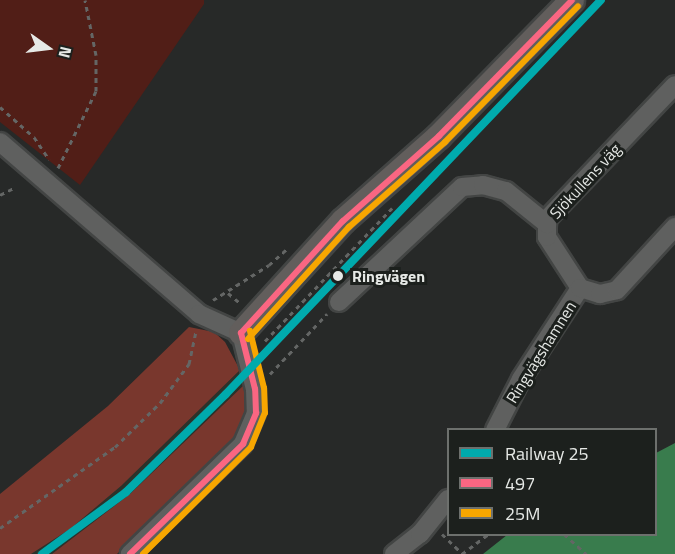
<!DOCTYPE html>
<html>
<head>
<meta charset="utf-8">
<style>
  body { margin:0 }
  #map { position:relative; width:675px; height:554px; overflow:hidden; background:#272928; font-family:"Titillium Web",sans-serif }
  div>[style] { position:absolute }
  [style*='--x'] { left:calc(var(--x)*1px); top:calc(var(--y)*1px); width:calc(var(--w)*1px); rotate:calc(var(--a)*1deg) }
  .built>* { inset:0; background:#2a332b }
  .green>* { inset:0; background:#511e17 }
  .forest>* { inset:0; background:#79372d }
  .water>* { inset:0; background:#397c4d }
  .path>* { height:3px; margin-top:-1.5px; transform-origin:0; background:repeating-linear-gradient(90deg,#646665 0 4.5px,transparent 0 9px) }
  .roads { filter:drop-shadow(2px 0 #434544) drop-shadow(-2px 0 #434544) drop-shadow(0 2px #434544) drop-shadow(0 -2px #434544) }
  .minor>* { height:18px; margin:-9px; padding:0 9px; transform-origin:9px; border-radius:9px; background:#5f605f }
  .major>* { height:24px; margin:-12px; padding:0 12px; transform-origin:12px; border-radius:12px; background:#625e5c }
  .bus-1>* { height:6px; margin:-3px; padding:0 3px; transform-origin:3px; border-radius:3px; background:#fa6682 }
  .bus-2>* { height:6px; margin:-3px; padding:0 3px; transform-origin:3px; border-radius:3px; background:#f7a600 }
  .rail-1>* { height:8px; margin:-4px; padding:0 4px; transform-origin:4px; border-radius:4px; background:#00aaad }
  .dots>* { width:16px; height:16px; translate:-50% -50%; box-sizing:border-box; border:3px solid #1c201d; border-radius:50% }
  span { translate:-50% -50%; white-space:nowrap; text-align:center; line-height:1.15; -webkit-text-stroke:6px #1c201d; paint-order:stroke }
  .street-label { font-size:16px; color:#e6e9e6 }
  .stop-label { font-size:16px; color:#e6e9e6; font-weight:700 }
  .left { translate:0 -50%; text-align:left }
  .legend { position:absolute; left:447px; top:428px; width:210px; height:108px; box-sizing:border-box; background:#1c201d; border:2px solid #6d706d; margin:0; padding:8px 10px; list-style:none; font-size:18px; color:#e6e9e6 }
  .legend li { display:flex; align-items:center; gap:12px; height:30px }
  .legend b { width:30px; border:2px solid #6d706d }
  .north { position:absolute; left:18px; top:18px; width:60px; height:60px; -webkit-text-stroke:4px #1c201d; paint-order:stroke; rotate:104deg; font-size:16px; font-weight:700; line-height:24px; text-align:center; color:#e6e9e6 }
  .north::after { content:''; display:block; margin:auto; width:21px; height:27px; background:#e6e9e6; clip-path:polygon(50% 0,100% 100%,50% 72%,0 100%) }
</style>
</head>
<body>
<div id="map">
  <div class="built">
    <i style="clip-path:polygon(240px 370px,246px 383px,130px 494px,52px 554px,31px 554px,70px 529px,121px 486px)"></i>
  </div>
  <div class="green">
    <i style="clip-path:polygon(0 0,204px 0,204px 4px,80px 185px,0 122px)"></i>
  </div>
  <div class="forest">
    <i style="clip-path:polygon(189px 327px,214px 332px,225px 342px,240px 370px,121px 486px,70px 529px,31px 554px,0 554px,0 494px,108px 406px)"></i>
    <i style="clip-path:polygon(246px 383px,249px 403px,239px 434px,117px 554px,52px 554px,130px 494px)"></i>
  </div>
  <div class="water">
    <i style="clip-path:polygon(675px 443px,675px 554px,483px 554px,507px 535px,656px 534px,656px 453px)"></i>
  </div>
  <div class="path">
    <i style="--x:0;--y:107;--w:45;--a:41.4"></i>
    <i style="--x:34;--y:137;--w:27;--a:56"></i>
    <i style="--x:58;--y:168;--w:86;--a:-63.7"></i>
    <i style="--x:96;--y:91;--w:36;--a:-90"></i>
    <i style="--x:96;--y:55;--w:56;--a:-101.3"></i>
    <i style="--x:0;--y:195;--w:16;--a:-27"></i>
    <i style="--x:228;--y:293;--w:17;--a:40"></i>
    <i style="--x:213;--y:300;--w:66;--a:-32"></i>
    <i style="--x:269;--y:265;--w:25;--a:-42"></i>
    <i style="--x:265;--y:341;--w:184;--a:-46.3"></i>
    <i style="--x:270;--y:374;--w:83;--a:-46.5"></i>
    <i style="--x:0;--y:528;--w:141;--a:-35.2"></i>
    <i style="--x:115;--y:447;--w:63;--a:-44.4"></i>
    <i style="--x:160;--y:403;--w:49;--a:-53.4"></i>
    <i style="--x:189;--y:364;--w:34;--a:-78"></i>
    <i style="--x:442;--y:534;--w:29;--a:44"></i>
    <i style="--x:564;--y:534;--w:30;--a:42"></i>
    <i style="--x:462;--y:554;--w:34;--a:-37"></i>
  </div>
  <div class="roads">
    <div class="minor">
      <i style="--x:0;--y:142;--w:263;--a:40.8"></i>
      <i style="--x:199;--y:314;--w:46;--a:24.3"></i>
      <i style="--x:241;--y:333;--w:58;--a:76"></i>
      <i style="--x:255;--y:389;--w:24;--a:88"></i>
      <i style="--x:256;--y:413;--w:34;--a:113"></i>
      <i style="--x:243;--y:444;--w:158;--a:135.8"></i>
      <i style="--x:580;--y:288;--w:61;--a:-122.9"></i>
      <i style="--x:547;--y:237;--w:18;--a:-90"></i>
      <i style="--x:547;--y:219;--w:185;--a:-46.3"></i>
      <i style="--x:339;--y:302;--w:168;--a:-43.1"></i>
      <i style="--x:462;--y:187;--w:21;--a:-5"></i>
      <i style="--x:483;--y:185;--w:24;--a:15"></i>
      <i style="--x:506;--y:191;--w:53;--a:38.8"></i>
      <i style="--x:495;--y:430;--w:57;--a:-63"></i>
      <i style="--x:521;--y:379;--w:108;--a:-57"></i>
      <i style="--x:580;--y:288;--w:21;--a:17"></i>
      <i style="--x:600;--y:294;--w:17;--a:-13"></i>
      <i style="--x:617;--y:290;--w:86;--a:-47.4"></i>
      <i style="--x:394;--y:554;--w:33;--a:-38"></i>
      <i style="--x:420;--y:534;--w:45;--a:-51.3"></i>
    </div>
    <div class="major">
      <i style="--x:241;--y:333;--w:151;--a:-47.7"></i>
      <i style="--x:343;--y:221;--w:128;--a:-41.5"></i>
      <i style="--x:439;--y:136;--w:190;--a:-45.6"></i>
    </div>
  </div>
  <div class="bus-1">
    <i style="--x:241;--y:333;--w:151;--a:-47.7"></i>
    <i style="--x:343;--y:221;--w:128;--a:-41.5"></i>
    <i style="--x:439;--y:136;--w:190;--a:-45.6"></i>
    <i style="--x:130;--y:554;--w:158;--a:-44.2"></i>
    <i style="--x:243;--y:444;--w:34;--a:-67"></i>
    <i style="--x:256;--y:413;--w:24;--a:-92"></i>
    <i style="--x:255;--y:389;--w:58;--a:-104"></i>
  </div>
  <div class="bus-2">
    <i style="--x:248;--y:339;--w:151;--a:-48"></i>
    <i style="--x:349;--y:227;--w:128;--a:-41.5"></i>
    <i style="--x:445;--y:142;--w:190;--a:-45.6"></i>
    <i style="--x:143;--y:554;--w:152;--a:-44.7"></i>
    <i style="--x:251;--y:447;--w:37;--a:-68"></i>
    <i style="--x:265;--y:413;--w:25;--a:-92"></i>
    <i style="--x:264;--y:388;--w:59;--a:-103.8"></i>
  </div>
  <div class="rail-1">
    <i style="--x:42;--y:554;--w:104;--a:-36.4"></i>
    <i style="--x:126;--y:492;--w:139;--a:-44.4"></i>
    <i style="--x:225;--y:395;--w:545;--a:-46.41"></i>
  </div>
  <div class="dots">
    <i style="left:338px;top:276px;background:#e6e9e6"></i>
  </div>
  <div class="street-label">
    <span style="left:585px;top:181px;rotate:-47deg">Sjökullens väg</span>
    <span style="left:541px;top:352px;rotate:-58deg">Ringvägshamnen</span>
  </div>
  <div class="stop-label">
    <span class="left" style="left:352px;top:276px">Ringvägen</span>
  </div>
  <ul class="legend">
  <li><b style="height:8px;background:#00aaad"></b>Railway 25</li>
  <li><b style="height:8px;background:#fa6682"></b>497</li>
  <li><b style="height:8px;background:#f7a600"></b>25M</li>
  </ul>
  <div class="north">N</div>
</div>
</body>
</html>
